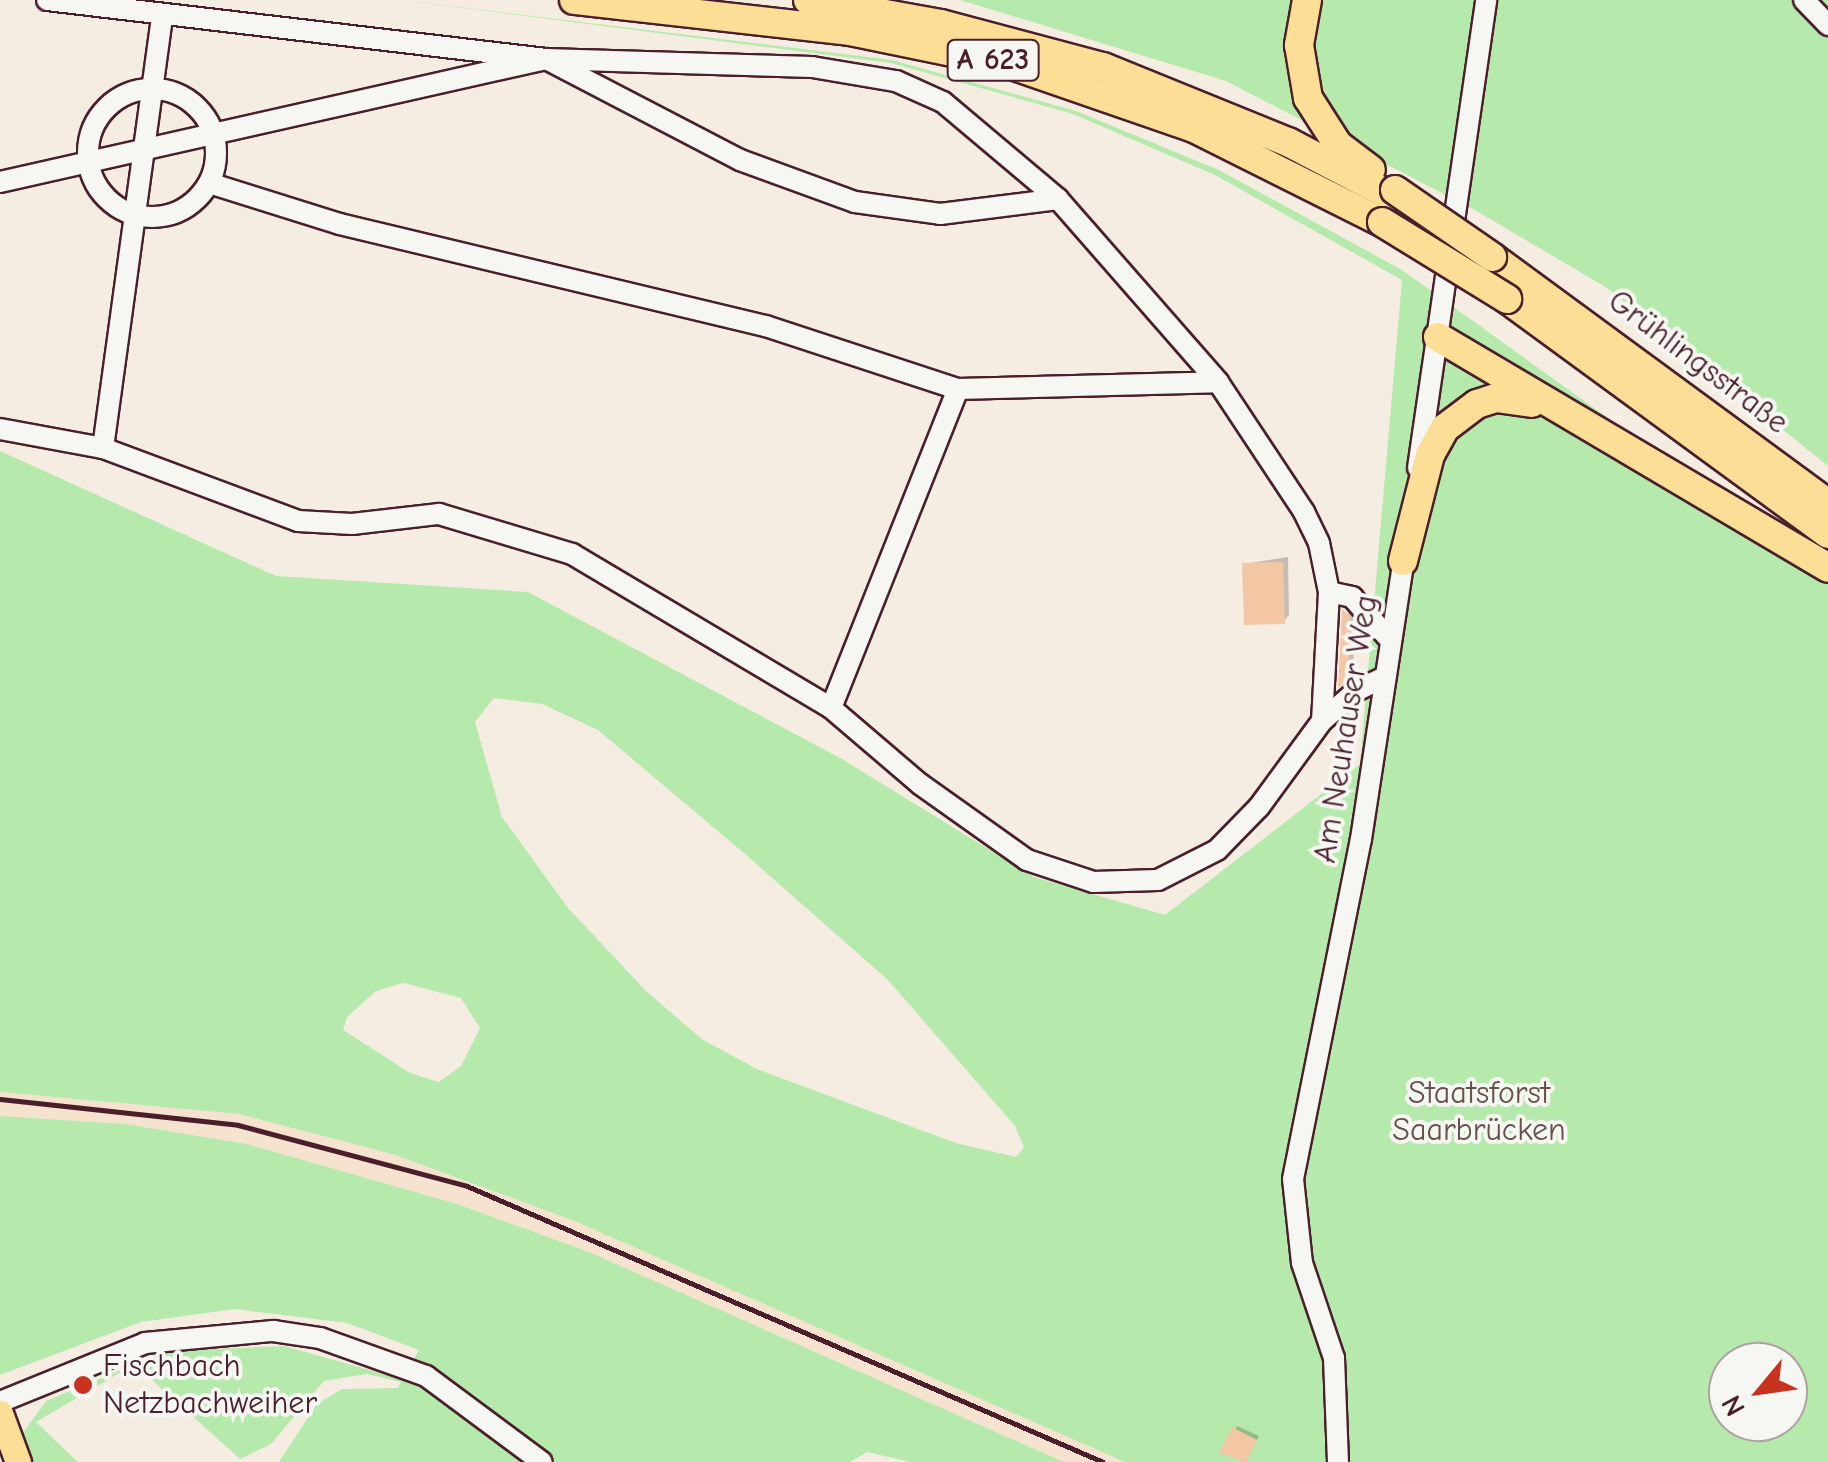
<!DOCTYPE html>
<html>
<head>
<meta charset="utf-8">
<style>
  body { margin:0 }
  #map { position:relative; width:1828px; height:1462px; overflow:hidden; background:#f6ede2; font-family:"Comic Neue",sans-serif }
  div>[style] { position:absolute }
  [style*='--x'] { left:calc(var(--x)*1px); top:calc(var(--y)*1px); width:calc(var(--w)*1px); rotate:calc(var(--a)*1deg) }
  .built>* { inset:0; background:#f5e2cf }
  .green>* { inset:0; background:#b6eaac }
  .shadow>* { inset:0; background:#0003 }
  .building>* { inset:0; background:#f4c7a4 }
  .roads { filter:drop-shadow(2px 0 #4a1f2b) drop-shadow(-2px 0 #4a1f2b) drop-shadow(0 2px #4a1f2b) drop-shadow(0 -2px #4a1f2b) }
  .minor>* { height:20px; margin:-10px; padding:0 10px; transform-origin:10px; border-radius:10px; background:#f6f6f2 }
  .minor>.ring { margin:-10px; padding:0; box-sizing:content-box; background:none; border:20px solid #f6f6f2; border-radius:50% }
  .major>* { height:25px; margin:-12.5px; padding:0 12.5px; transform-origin:12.5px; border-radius:12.5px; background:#fcde96 }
  .highway>* { height:28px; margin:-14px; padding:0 14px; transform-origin:14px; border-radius:14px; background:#fcde96 }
  .rail>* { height:5px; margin:-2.5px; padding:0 2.5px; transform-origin:2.5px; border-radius:2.5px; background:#4a1f2b }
  .bridges { filter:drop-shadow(2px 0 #4a1f2b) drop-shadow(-2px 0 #4a1f2b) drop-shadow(0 2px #4a1f2b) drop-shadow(0 -2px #4a1f2b) }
  .highway-bridge>* { height:28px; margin:-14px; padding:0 14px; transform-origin:14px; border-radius:14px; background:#fcde96 }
  .dots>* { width:28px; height:28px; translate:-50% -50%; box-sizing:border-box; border:5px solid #f6f6f2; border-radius:50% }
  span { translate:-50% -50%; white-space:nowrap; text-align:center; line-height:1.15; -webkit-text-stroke:8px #f6f6f2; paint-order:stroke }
  .shield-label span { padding:2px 8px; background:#f6f6f2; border:2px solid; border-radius:8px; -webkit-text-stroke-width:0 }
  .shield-label { font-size:30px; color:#4a1f2b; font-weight:700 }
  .street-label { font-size:32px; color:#4a1f2b }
  .park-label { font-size:32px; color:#65524b }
  .poi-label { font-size:32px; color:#4a1f2b }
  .left { translate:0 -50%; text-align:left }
  .north { position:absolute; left:1708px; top:1342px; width:100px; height:100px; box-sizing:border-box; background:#f6f6f2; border:2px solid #b1a0a2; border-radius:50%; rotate:241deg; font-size:28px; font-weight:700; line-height:40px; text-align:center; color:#4a1f2b }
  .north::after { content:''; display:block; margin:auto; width:35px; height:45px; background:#c8321e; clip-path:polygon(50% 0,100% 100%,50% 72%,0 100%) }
</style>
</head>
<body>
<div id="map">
  <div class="built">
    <i style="clip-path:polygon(0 1092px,239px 1114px,391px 1154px,572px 1220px,1125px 1462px,1064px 1462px,589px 1252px,454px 1203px,247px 1144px,125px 1124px,0 1116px)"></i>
  </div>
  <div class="green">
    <i style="clip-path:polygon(evenodd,402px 0,892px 60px,1076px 111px,1219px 170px,1402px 270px,1828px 576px,1828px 1462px,1125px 1462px,572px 1220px,392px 1154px,239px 1114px,0 1092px,0 451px,276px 576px,528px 592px,842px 759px,1034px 877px,1165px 915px,1360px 764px,1402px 280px,1215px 175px,1073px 114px,891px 63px,402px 0,494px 698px,542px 704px,598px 730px,745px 854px,888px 980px,1015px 1126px,1024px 1148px,1016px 1157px,956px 1143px,759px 1070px,703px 1040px,647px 992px,568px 908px,502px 817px,475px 722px,494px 698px,402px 0,403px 983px,461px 998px,480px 1028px,461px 1066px,439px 1082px,410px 1073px,343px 1030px,347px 1017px,376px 991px,403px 983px,402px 0,1728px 1362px,1788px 1362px,1788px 1422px,1728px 1422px,1728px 1362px)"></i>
    <i style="clip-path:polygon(960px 0,1828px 0,1828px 466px,1607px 288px,1480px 213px,1226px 81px)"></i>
    <i style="clip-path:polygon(0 1116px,125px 1124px,247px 1144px,454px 1203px,589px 1252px,1064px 1462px,910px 1462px,867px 1452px,850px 1462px,279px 1462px,317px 1404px,342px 1389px,398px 1388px,401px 1382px,367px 1374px,324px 1381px,271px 1444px,240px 1459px,142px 1371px,128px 1368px,36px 1422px,78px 1462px,28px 1462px,20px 1437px,46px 1401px,167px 1351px,284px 1346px,402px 1379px,419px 1350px,347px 1323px,235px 1309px,141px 1322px,0 1375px)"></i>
  </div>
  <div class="shadow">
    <i style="clip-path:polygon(1288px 557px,1289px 615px,1284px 621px,1244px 564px)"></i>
    <i style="clip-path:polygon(1349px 605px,1355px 610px,1353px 672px,1341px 683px)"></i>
    <i style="clip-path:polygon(1237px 1426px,1259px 1436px,1245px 1462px,1222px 1452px)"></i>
  </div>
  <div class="building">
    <i style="clip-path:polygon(1283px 562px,1285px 624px,1244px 625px,1242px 563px)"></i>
    <i style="clip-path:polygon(1342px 609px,1350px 616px,1348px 680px,1338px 688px)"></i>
    <i style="clip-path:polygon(1232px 1427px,1257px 1440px,1246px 1462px,1219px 1453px)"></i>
  </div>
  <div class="roads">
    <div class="minor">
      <i style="--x:47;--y:0;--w:502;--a:6.74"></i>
      <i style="--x:546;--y:59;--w:266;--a:1.7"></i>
      <i style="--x:812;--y:67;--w:85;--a:9.5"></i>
      <i style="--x:896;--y:81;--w:51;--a:24.1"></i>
      <i style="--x:943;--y:102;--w:150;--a:40.1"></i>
      <i style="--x:1058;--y:199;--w:243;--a:48.8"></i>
      <i style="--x:1218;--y:382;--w:156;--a:56.5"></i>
      <i style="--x:1304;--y:512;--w:34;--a:64"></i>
      <i style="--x:1319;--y:543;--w:50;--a:78.5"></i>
      <i style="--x:1329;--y:592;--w:129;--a:93.1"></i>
      <i style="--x:1804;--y:0;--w:35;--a:46"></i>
      <i class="ring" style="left:88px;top:89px;width:108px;height:108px"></i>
      <i style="--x:0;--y:182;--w:560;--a:-12.7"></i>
      <i style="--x:546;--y:59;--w:219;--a:27.5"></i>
      <i style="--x:740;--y:160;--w:122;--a:20.1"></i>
      <i style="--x:855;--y:202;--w:86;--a:8"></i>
      <i style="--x:940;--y:214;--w:119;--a:-7.2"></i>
      <i style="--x:209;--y:183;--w:137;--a:17.4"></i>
      <i style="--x:340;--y:224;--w:438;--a:13.5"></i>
      <i style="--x:766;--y:326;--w:202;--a:18.2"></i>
      <i style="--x:958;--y:389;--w:260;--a:-1.5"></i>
      <i style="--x:0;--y:429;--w:105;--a:10.5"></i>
      <i style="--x:103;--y:448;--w:208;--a:20.5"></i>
      <i style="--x:298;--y:521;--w:54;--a:3.2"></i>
      <i style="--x:352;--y:524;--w:88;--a:-6.6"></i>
      <i style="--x:439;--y:514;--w:139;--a:16.7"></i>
      <i style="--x:572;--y:554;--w:301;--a:30.7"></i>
      <i style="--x:831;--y:708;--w:117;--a:40.5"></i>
      <i style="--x:920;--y:784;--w:131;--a:35.4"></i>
      <i style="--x:1027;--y:860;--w:70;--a:18.4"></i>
      <i style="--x:1093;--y:882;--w:65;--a:-1.8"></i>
      <i style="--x:1158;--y:880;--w:66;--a:-27"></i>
      <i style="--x:1217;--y:850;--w:60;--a:-45.7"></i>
      <i style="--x:1259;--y:807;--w:107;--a:-53.8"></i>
      <i style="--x:1322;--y:721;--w:45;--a:-41.4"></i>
      <i style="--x:1356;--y:691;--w:30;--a:-26"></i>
      <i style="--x:103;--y:448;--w:434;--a:-82.2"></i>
      <i style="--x:1418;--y:468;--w:473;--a:-81.7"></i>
      <i style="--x:1329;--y:592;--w:24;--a:12"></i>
      <i style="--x:1352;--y:597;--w:57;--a:48.5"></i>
      <i style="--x:831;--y:708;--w:343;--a:-68.3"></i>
      <i style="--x:0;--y:1402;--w:157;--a:-22.1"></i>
      <i style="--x:145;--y:1343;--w:129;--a:-5.4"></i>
      <i style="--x:273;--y:1331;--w:48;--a:8.5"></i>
      <i style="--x:320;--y:1338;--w:113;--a:19.7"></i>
      <i style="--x:426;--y:1376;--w:144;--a:36.6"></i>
      <i style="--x:1338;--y:1462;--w:104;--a:-92.2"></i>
      <i style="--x:1334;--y:1358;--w:100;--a:-108.6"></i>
      <i style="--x:1302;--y:1263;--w:84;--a:-96.1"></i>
      <i style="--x:1293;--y:1179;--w:347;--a:-78.7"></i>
      <i style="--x:1361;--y:839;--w:291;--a:-81.3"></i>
    </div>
    <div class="major">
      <i style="--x:0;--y:1413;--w:52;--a:69.8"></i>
    </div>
    <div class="highway">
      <i style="--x:574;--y:0;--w:278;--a:6.4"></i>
      <i style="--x:850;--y:31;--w:159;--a:11.6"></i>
      <i style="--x:1006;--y:63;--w:199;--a:19.1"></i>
      <i style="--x:1194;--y:128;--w:210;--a:26.6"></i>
      <i style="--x:808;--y:0;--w:135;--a:10.2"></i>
      <i style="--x:941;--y:24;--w:168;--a:14.9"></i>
      <i style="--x:1103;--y:67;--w:200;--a:22.1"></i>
      <i style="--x:1288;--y:142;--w:116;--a:27.7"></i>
      <i style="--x:1307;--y:0;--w:46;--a:100.1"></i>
      <i style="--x:1299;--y:45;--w:54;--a:80.4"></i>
      <i style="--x:1308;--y:98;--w:56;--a:57.4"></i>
      <i style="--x:1338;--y:145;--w:41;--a:37.1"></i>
      <i style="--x:1492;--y:257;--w:417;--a:36.3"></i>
      <i style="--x:1507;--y:299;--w:398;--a:36.2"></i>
      <i style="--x:1438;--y:337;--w:453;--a:30.6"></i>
      <i style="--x:1403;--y:561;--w:109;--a:-75.7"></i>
      <i style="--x:1430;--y:455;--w:31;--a:-61"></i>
      <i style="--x:1445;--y:428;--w:40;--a:-37"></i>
      <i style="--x:1477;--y:404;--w:20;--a:-18"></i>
      <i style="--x:1496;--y:398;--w:36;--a:8"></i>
    </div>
  </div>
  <div class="rail">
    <i style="--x:0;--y:1099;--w:239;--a:6.2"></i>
    <i style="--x:238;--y:1125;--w:237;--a:14.9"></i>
    <i style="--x:467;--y:1186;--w:693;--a:23.46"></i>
  </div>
  <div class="bridges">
    <div class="highway-bridge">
      <i style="--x:1395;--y:190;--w:118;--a:34.6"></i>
      <i style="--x:1382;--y:222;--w:147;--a:31.6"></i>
    </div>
  </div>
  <div class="dots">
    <i style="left:83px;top:1385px;background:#c8321e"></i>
  </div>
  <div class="shield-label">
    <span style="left:993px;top:60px">A 623</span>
  </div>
  <div class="street-label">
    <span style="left:1698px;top:362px;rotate:37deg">Grühlingsstraße</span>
    <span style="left:1346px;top:729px;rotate:-81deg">Am Neuhauser Weg</span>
  </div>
  <div class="park-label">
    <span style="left:1479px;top:1112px">Staatsforst<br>Saarbrücken</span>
  </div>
  <div class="poi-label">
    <span class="left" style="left:103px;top:1385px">Fischbach<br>Netzbachweiher</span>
  </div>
  <div class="north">N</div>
</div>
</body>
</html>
